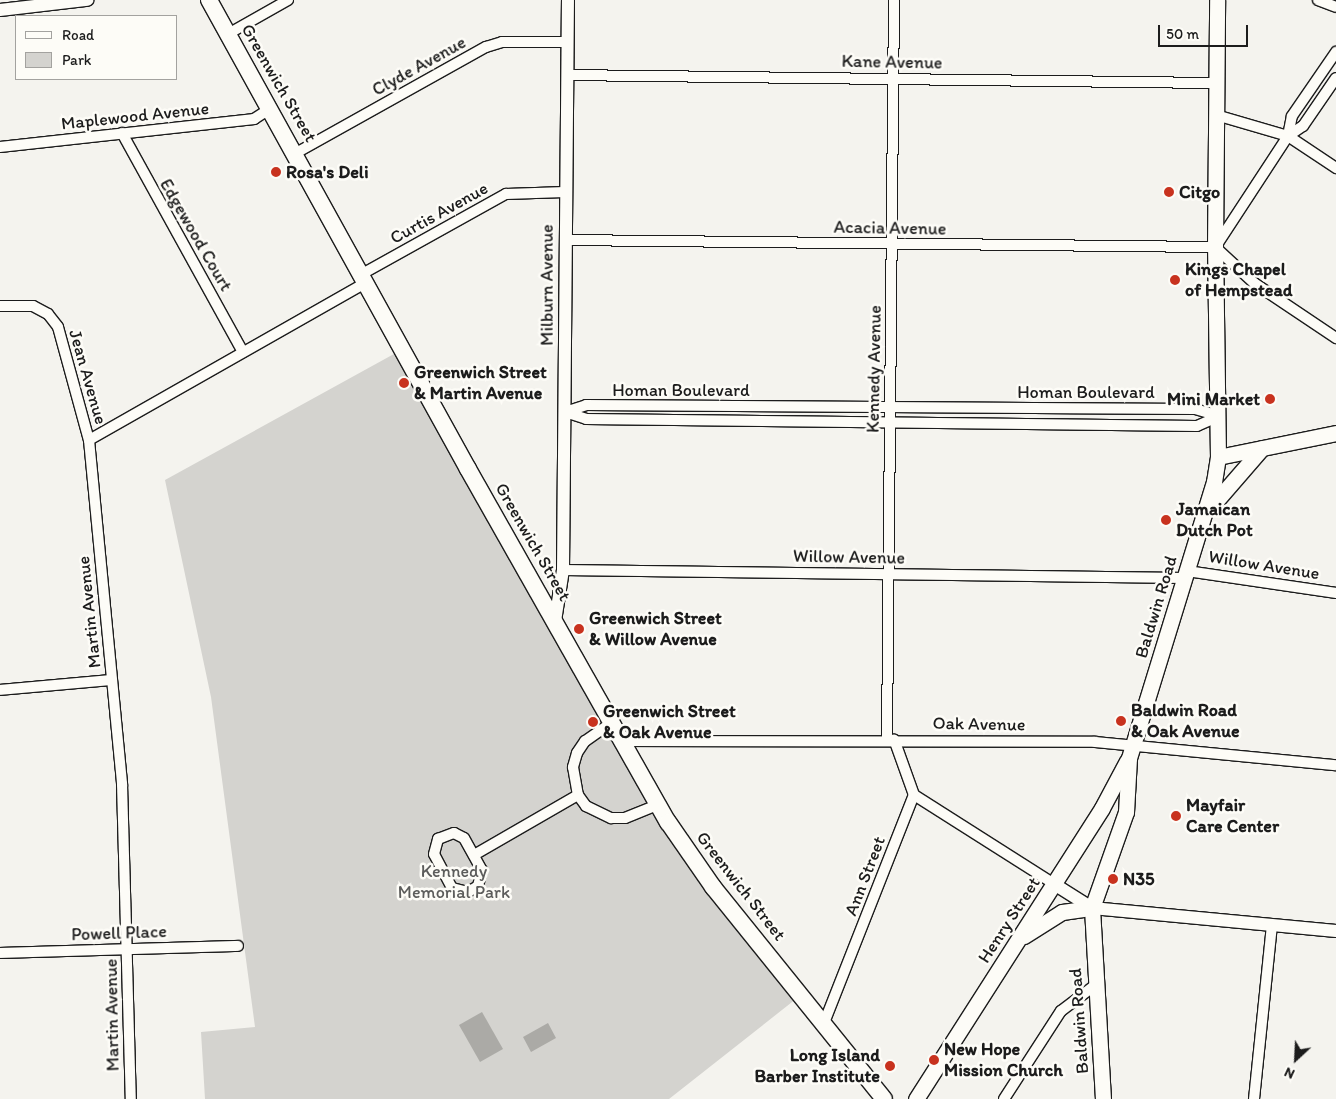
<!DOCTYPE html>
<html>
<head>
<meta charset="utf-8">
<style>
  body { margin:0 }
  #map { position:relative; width:1336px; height:1099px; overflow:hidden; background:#f4f3ee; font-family:Itim,sans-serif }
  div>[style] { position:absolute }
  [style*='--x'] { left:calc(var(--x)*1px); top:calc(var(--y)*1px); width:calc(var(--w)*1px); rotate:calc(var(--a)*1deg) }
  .green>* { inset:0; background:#d4d3cf }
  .water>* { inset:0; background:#abaaa6 }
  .roads { filter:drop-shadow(1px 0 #1c1c1c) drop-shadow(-1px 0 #1c1c1c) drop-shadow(0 1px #1c1c1c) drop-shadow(0 -1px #1c1c1c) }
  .minor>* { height:10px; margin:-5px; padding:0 5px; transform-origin:5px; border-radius:5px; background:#fdfcf7 }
  .tertiary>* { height:12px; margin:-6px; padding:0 6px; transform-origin:6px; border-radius:6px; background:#fdfcf7 }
  .secondary>* { height:15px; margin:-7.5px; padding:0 7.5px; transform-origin:7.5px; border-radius:7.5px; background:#fdfcf7 }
  .primary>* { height:16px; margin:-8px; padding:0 8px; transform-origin:8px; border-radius:8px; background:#fdfcf7 }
  .dots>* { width:14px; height:14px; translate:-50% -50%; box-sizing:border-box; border:2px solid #fdfcf7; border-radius:50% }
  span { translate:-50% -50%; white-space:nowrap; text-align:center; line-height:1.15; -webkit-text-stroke:5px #fdfcf7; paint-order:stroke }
  .street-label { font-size:18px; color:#1c1c1c }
  .poi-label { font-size:18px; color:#1c1c1c; font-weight:700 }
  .left { translate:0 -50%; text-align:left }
  .right { translate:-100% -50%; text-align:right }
  .park-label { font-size:18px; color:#5c5c5b }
  .legend { position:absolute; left:15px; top:15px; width:162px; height:65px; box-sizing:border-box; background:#fdfcf7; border:1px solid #a3a29f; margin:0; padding:6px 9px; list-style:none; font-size:15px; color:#1c1c1c }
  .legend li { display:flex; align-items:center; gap:10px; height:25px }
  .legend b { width:25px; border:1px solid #a3a29f }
  .north { position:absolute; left:1271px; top:1034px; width:50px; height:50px; -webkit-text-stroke:4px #fdfcf7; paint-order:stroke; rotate:205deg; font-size:14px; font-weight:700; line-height:20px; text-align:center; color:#1c1c1c }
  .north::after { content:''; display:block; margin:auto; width:18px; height:22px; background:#1c1c1c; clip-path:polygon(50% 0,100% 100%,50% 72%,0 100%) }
  .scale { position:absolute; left:1158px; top:25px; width:90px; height:22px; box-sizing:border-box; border:2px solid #1c1c1c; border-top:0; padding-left:6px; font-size:15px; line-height:18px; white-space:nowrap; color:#1c1c1c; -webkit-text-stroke:4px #fdfcf7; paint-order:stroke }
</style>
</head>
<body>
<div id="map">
  <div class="green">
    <i style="clip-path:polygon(403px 349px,668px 822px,801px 995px,669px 1099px,205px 1099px,201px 1032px,255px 1027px,211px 697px,165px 480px)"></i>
  </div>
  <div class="water">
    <i style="clip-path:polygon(482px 1012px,503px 1049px,480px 1062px,459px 1025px)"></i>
    <i style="clip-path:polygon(548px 1023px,556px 1038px,531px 1052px,523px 1037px)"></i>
  </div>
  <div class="roads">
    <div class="minor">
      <i style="--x:1318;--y:0;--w:19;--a:21"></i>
      <i style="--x:228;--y:34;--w:69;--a:-29.5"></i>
      <i style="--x:567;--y:75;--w:649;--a:0.71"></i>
      <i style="--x:1216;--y:115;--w:75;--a:16.3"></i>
      <i style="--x:1288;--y:136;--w:58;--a:33.7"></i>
      <i style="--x:122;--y:133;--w:250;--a:61.1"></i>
      <i style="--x:1288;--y:136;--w:18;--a:-34"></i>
      <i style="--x:1303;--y:126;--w:58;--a:-55.5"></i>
      <i style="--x:0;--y:147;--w:256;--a:-6.3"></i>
      <i style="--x:254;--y:119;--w:20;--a:-33"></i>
      <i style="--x:296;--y:153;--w:218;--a:-29.2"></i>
      <i style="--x:486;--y:47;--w:17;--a:-17"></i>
      <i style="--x:502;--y:42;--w:66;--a:0"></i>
      <i style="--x:565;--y:240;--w:650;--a:0.62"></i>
      <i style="--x:1216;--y:246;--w:131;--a:-56.8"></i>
      <i style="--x:1288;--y:136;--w:20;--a:-79"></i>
      <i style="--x:1292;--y:116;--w:78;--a:-55.5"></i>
      <i style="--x:1215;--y:247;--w:53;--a:42.7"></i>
      <i style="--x:1254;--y:283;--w:99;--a:33.9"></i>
      <i style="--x:362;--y:274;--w:165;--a:-29.1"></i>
      <i style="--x:506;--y:194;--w:59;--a:-1.9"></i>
      <i style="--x:0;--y:306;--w:33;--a:0"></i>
      <i style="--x:33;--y:306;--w:17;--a:28"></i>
      <i style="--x:48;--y:314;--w:16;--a:52"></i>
      <i style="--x:58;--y:327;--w:117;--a:74.7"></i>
      <i style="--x:89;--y:440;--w:346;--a:84.5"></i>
      <i style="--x:122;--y:784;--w:315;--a:88.4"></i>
      <i style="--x:565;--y:412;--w:22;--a:18"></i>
      <i style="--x:586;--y:419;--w:611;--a:0.66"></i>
      <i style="--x:1197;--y:426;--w:24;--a:-24"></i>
      <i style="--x:565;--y:412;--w:22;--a:-18"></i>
      <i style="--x:586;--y:405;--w:609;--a:0.38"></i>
      <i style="--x:1195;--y:409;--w:25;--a:16"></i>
      <i style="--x:89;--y:440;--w:320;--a:-29.6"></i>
      <i style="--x:563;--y:570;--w:622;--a:0.74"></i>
      <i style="--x:1187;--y:571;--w:151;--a:8.4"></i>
      <i style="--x:0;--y:690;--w:112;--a:-5.1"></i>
      <i style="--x:611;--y:723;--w:32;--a:145"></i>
      <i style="--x:585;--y:741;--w:14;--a:124"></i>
      <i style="--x:577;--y:753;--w:15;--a:106"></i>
      <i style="--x:573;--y:767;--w:28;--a:80"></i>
      <i style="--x:578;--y:795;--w:14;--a:54"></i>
      <i style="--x:586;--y:806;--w:28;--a:26"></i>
      <i style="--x:611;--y:818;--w:14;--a:0"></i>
      <i style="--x:625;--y:818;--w:35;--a:-22"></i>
      <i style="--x:887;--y:739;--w:739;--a:-89.46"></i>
      <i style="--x:621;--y:741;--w:474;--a:0.1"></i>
      <i style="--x:1095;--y:742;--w:242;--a:5.5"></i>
      <i style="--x:914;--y:795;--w:166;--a:32.4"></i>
      <i style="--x:454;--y:833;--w:11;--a:27"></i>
      <i style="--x:464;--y:838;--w:37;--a:61"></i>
      <i style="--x:482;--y:870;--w:16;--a:104"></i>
      <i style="--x:478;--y:886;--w:12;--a:149"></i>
      <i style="--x:468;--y:892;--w:16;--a:-166"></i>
      <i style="--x:452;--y:888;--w:38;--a:-118"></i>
      <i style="--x:434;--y:854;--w:16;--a:-75"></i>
      <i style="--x:438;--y:839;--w:17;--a:-21"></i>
      <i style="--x:474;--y:855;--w:120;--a:-30"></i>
      <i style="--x:0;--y:953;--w:238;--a:-1.7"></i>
      <i style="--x:824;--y:1023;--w:245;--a:-68.5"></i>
      <i style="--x:914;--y:795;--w:59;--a:-109.7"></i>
      <i style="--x:1004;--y:1099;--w:105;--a:-57.1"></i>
      <i style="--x:1061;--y:1011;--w:41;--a:-37.1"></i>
      <i style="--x:1254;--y:1099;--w:175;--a:-84.1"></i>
    </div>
    <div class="tertiary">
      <i style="--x:0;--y:10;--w:88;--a:-6.6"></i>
      <i style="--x:555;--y:621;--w:52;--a:-81.1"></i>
      <i style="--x:563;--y:570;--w:570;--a:-89.5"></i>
      <i style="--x:1054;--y:884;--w:45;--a:32.3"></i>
      <i style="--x:1092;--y:908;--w:245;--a:5.4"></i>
    </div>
    <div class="secondary">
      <i style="--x:1218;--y:457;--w:120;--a:-11.5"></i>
      <i style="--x:1210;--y:508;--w:79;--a:-49.1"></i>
      <i style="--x:1024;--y:936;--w:45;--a:-32.3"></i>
      <i style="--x:1062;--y:912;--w:30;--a:-8"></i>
      <i style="--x:916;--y:1099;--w:345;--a:-57.4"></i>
      <i style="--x:1102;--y:808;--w:53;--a:-62"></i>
      <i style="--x:1103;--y:1099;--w:191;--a:-93.3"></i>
      <i style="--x:1092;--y:908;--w:102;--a:-70.5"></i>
      <i style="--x:1126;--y:812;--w:54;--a:-86.8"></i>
      <i style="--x:1129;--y:758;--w:289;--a:-72.9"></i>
      <i style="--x:1214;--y:482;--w:25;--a:-81"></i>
      <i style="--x:1218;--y:457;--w:210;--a:-90.8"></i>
      <i style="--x:1215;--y:247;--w:247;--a:-89.5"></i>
    </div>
    <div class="primary">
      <i style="--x:209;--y:0;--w:536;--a:61.09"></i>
      <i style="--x:468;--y:469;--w:406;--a:60.5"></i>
      <i style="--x:668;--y:822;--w:79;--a:55.3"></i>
      <i style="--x:713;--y:887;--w:272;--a:51.1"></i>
    </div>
  </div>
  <div class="dots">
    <i style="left:276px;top:172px;background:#c8321e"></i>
    <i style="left:1169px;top:192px;background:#c8321e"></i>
    <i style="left:1175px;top:280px;background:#c8321e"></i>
    <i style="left:404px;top:383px;background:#c8321e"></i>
    <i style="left:1270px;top:399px;background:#c8321e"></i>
    <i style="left:1166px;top:520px;background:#c8321e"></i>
    <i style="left:579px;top:629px;background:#c8321e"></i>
    <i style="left:1121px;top:721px;background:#c8321e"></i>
    <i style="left:593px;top:722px;background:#c8321e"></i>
    <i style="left:1176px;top:816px;background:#c8321e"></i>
    <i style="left:1113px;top:879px;background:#c8321e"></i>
    <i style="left:934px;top:1060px;background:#c8321e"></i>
    <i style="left:890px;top:1066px;background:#c8321e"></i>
  </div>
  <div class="street-label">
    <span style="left:892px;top:62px;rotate:1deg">Kane Avenue</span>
    <span style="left:419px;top:66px;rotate:-29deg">Clyde Avenue</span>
    <span style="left:279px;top:83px;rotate:60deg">Greenwich Street</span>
    <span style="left:135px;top:116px;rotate:-6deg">Maplewood Avenue</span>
    <span style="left:439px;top:213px;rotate:-29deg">Curtis Avenue</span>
    <span style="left:890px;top:228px;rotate:1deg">Acacia Avenue</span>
    <span style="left:196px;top:235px;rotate:60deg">Edgewood Court</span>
    <span style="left:547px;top:285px;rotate:-90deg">Milburn Avenue</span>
    <span style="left:874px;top:369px;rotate:-89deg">Kennedy Avenue</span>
    <span style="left:88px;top:377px;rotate:74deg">Jean Avenue</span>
    <span style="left:681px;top:390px">Homan Boulevard</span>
    <span style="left:1086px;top:392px">Homan Boulevard</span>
    <span style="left:533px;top:542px;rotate:60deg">Greenwich Street</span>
    <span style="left:849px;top:557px;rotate:1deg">Willow Avenue</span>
    <span style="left:1264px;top:565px;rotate:9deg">Willow Avenue</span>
    <span style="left:1156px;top:607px;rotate:-73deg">Baldwin Road</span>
    <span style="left:89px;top:612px;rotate:-96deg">Martin Avenue</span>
    <span style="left:979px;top:724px;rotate:1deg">Oak Avenue</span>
    <span style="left:865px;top:876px;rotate:-69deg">Ann Street</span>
    <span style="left:741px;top:886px;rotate:52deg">Greenwich Street</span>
    <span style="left:1009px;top:920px;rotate:-57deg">Henry Street</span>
    <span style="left:119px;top:933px;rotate:-2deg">Powell Place</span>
    <span style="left:112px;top:1015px;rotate:-91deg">Martin Avenue</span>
    <span style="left:1079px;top:1021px;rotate:-94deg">Baldwin Road</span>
  </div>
  <div class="poi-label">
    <span class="left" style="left:286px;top:172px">Rosa's Deli</span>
    <span class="left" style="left:1179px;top:192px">Citgo</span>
    <span class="left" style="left:1185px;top:280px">Kings Chapel<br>of Hempstead</span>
    <span class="left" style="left:414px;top:383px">Greenwich Street<br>&amp; Martin Avenue</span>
    <span class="right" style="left:1260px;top:399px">Mini Market</span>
    <span class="left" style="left:1176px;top:520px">Jamaican<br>Dutch Pot</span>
    <span class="left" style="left:589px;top:629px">Greenwich Street<br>&amp; Willow Avenue</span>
    <span class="left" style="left:1131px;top:721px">Baldwin Road<br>&amp; Oak Avenue</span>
    <span class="left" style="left:603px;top:722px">Greenwich Street<br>&amp; Oak Avenue</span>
    <span class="left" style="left:1186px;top:816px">Mayfair<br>Care Center</span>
    <span class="left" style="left:1123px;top:879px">N35</span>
    <span class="left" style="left:944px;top:1060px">New Hope<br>Mission Church</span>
    <span class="right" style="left:880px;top:1066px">Long Island<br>Barber Institute</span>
  </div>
  <div class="park-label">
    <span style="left:454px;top:882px">Kennedy<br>Memorial Park</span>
  </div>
  <ul class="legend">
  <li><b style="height:6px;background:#fdfcf7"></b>Road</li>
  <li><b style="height:14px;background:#d4d3cf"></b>Park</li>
  </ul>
  <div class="north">N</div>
  <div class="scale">50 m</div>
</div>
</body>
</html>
